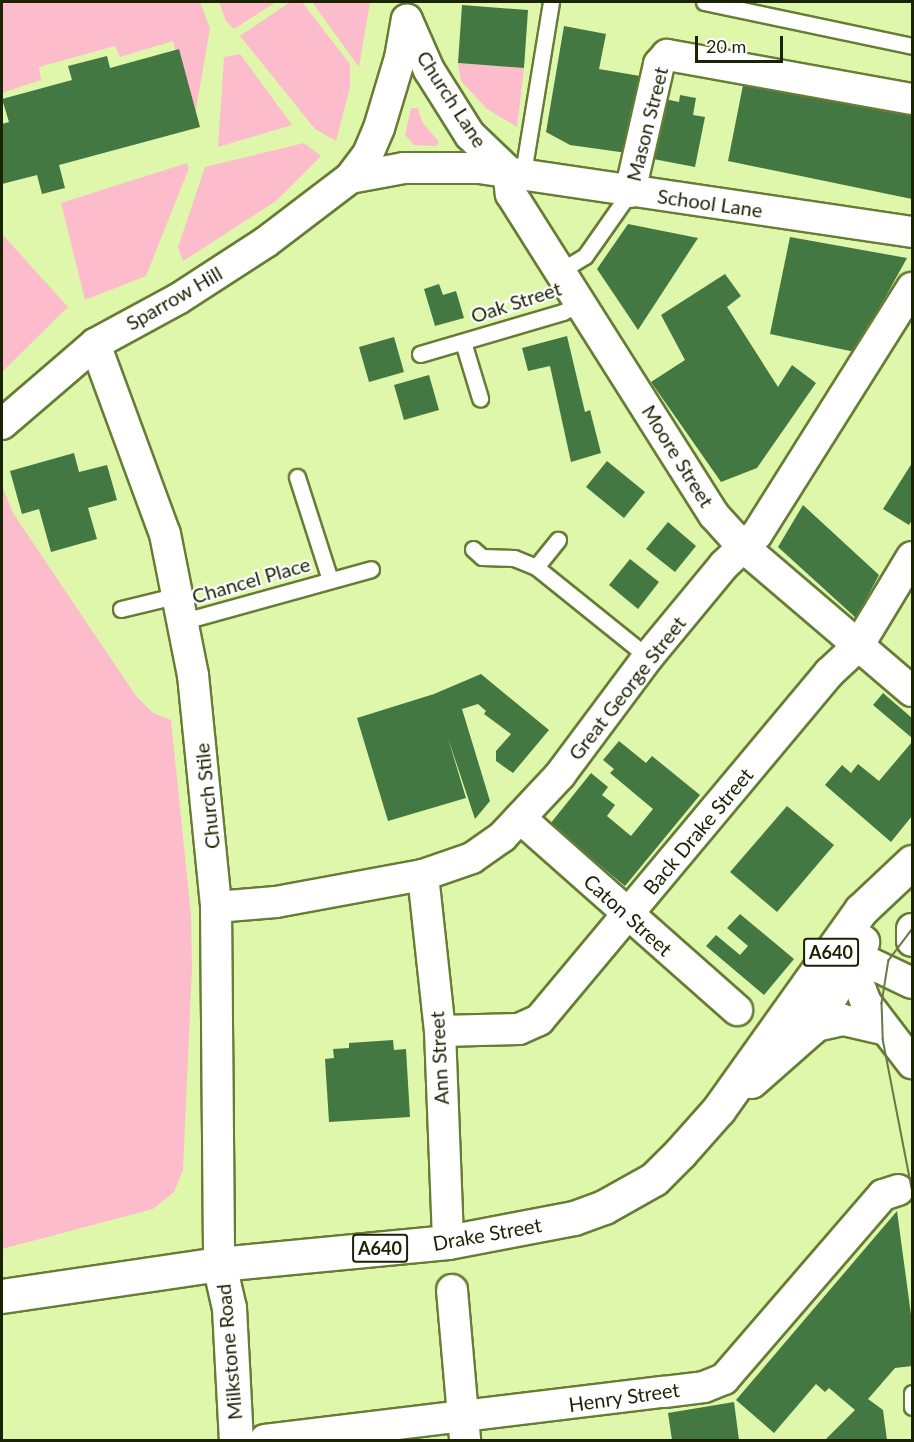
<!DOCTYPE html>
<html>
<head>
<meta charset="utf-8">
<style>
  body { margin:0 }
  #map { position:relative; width:914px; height:1442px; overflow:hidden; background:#def7ab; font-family:Lato,sans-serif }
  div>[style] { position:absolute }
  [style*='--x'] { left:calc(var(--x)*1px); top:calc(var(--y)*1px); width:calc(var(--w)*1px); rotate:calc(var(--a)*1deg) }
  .green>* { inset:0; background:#fdbccb }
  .building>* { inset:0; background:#447842 }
  .roads { filter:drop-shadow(2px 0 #677c35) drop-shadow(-2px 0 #677c35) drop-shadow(0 2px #677c35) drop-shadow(0 -2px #677c35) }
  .lane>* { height:15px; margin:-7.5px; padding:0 7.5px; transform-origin:7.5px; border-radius:7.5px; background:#fff }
  .street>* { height:30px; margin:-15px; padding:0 15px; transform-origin:15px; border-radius:15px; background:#fff }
  .secondary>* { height:33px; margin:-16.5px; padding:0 16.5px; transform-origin:16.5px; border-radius:16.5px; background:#fff }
  .primary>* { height:33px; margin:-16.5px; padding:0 16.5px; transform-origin:16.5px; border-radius:16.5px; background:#fff }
  .tram>* { height:1.5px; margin:-0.75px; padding:0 0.75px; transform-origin:0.75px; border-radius:0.75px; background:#697847 }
  span { translate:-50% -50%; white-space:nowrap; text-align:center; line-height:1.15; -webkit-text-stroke:4.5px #fff; paint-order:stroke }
  .shield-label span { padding:2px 4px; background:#fff; border:2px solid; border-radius:4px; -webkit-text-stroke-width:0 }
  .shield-label { font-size:18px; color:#1b2305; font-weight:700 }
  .street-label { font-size:20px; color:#1b2305 }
  .frame { position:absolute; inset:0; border:3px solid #1b2305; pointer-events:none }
  .scale { position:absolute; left:695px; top:36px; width:88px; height:27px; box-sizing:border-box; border:3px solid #1b2305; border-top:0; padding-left:8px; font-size:18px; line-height:21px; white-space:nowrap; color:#1b2305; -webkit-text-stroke:4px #fff; paint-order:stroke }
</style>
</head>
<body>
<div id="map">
  <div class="green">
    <i style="clip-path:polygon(2px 2px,200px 2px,210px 28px,194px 121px,173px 41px,120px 57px,115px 46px,39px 67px,41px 80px,2px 93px)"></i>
    <i style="clip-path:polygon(219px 2px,276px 2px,234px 29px,226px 21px)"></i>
    <i style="clip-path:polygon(290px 2px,302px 2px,350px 64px,350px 87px,336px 141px,315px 129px,240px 36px)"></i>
    <i style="clip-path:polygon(312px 2px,370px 2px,359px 67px)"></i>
    <i style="clip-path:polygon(240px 54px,292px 125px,218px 147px,224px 57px)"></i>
    <i style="clip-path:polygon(458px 63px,524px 68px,517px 127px,487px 109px,461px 81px)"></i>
    <i style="clip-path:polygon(411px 108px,418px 108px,422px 122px,439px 142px,436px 146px,414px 145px,405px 135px)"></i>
    <i style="clip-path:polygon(304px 143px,321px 156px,276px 201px,183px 261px,178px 247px,205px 167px)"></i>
    <i style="clip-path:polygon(187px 163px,189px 168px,146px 276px,85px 300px,61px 203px)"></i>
    <i style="clip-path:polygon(2px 234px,68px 307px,2px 372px)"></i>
    <i style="clip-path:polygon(2px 486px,13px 513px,136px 696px,153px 713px,171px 720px,191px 915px,192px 968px,183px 1170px,174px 1192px,153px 1209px,2px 1249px)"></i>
  </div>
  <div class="building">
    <i style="clip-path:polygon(462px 5px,528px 10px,524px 68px,458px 63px)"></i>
    <i style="clip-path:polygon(564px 26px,606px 34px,599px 69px,640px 76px,627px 153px,570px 145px,546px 132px)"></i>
    <i style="clip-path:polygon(179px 49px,200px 127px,59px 165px,65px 188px,42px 194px,37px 175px,2px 184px,2px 124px,9px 122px,2px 99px,72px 80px,68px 66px,107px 56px,110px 68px)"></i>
    <i style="clip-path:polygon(744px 80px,912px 111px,912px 199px,728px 161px)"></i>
    <i style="clip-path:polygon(680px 95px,696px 98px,693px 115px,705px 117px,695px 167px,643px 157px,665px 99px,679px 102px)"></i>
    <i style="clip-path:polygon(628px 224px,698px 238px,638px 330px,597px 269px)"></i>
    <i style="clip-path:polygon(790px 237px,907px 258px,855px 352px,770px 334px)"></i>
    <i style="clip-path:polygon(725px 274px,741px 296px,727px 307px,778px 387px,792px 365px,816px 383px,757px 468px,721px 482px,651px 382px,685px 360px,661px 315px)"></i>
    <i style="clip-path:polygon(439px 284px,443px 295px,456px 291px,464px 318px,435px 326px,424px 289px)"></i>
    <i style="clip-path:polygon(567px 336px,585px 412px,590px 410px,601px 453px,571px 462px,550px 366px,528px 371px,522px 348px)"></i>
    <i style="clip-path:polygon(394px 337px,404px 372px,369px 382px,359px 347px)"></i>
    <i style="clip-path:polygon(429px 375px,439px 410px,404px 420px,394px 385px)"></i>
    <i style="clip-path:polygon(74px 453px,79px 472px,107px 465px,117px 500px,88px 508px,97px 539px,51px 552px,39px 509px,22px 514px,10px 471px)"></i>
    <i style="clip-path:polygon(607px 461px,645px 492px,624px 518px,586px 487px)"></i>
    <i style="clip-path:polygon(912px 463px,912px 520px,909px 525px,883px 509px)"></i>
    <i style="clip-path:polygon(803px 505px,879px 575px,856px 618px,778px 547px)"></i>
    <i style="clip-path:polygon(668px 522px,696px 546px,675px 572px,646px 549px)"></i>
    <i style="clip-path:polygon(630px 559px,659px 582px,638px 609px,609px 585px)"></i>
    <i style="clip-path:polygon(481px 674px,549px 730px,513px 773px,496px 761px,496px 751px,511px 734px,484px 714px,486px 711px,478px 704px,462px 709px,490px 801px,475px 819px,448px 738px,466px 798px,388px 821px,357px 718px,434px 694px)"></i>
    <i style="clip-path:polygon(883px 693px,912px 718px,912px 738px,873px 705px)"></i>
    <i style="clip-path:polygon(619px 741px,646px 763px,652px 756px,700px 795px,625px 886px,550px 824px,591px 773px,608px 787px,602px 795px,615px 805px,607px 816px,631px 836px,653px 809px,610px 773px,614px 769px,603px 760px)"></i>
    <i style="clip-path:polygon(912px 742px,912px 816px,891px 842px,825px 785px,842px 765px,851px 773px,858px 764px,879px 781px)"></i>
    <i style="clip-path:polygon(787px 806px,834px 845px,777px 912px,730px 872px)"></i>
    <i style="clip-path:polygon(740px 914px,794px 959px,764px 995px,706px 946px,716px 935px,740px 955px,748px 946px,727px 928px)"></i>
    <i style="clip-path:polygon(393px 1040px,394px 1050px,406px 1049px,410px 1117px,329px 1122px,325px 1059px,334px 1058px,333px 1049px,349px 1048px,349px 1043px)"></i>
    <i style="clip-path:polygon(897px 1211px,912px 1322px,912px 1366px,895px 1368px,868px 1399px,883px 1410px,887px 1440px,825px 1440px,855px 1410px,829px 1388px,825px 1392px,816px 1384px,774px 1433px,736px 1400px)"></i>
    <i style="clip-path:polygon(734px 1402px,739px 1440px,672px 1440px,668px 1413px)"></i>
  </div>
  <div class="roads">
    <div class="lane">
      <i style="--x:704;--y:2;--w:213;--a:11.9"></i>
      <i style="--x:523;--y:173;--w:173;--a:-80.7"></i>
      <i style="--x:560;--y:271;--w:29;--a:-31"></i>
      <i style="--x:585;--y:256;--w:78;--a:-54.9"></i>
      <i style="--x:463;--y:342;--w:59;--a:73.1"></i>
      <i style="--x:420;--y:354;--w:149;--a:-16.4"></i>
      <i style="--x:563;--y:312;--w:21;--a:-29"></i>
      <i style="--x:297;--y:477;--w:108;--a:72.2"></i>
      <i style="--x:473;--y:549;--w:12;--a:42"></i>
      <i style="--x:482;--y:557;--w:32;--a:2"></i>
      <i style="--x:514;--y:558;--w:24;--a:22"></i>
      <i style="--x:536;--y:567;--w:144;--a:38.8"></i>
      <i style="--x:536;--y:567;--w:35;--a:-51"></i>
      <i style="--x:121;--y:609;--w:60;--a:-13.6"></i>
      <i style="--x:184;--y:621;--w:194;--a:-15.5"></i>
      <i style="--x:912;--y:1393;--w:14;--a:90"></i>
    </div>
    <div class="street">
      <i style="--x:508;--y:171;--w:23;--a:83"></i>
      <i style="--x:511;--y:194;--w:380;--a:57.7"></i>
      <i style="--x:714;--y:515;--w:42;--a:47.9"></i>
      <i style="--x:742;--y:546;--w:223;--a:40.5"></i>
      <i style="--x:350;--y:178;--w:55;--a:-10.5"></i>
      <i style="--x:404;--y:168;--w:75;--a:0"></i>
      <i style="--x:479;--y:168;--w:438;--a:8.4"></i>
      <i style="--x:630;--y:192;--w:131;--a:-77.2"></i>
      <i style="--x:659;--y:64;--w:12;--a:-48"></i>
      <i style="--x:667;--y:55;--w:249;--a:10.2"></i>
      <i style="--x:95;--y:344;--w:202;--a:69.8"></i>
      <i style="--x:165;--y:534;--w:144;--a:78.8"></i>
      <i style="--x:193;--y:675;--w:233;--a:84.3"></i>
      <i style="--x:216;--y:907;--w:357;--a:89.5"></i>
      <i style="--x:2;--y:424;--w:123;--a:-40.7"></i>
      <i style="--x:95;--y:344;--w:94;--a:-28.5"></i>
      <i style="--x:178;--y:299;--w:105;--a:-32.9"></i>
      <i style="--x:266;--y:242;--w:106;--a:-37.3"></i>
      <i style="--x:350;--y:178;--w:30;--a:-53"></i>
      <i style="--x:368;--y:154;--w:28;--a:-67"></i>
      <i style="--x:379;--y:128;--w:73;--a:-73.3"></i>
      <i style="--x:400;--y:58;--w:39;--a:-80"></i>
      <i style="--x:407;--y:20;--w:55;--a:66.3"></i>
      <i style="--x:429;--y:70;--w:77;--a:57.8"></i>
      <i style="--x:470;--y:135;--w:52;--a:43.5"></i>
      <i style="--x:520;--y:818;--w:290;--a:41.5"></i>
      <i style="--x:423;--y:875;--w:157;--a:83.8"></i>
      <i style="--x:440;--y:1031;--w:211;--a:87.8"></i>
      <i style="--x:216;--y:907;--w:60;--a:-4.8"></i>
      <i style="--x:276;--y:902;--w:149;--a:-10.4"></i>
      <i style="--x:423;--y:875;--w:52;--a:-19.1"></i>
      <i style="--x:472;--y:858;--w:37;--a:-35"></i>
      <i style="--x:502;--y:837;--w:85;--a:-46.9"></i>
      <i style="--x:560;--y:775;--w:147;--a:-53.3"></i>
      <i style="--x:648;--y:657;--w:119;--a:-50.4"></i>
      <i style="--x:724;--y:565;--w:45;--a:-43.2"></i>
      <i style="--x:757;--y:534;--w:291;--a:-57.8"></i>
      <i style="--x:912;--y:929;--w:12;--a:90"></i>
      <i style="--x:854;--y:942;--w:19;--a:102"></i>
      <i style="--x:850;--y:961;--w:45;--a:69.1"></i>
      <i style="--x:866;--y:1003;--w:76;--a:52.5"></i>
      <i style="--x:835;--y:970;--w:17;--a:-31"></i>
      <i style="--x:850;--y:961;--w:22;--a:8"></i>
      <i style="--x:872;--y:964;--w:44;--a:25.4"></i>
      <i style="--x:812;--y:1027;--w:32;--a:-13"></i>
      <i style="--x:843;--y:1020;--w:40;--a:13"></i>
      <i style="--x:440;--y:1031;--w:79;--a:-1.5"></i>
      <i style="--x:519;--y:1029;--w:22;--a:-24"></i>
      <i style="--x:539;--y:1020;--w:452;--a:-50.1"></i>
      <i style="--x:829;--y:673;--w:40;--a:-43"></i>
      <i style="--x:858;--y:646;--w:104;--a:-58.8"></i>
      <i style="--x:452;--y:1290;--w:151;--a:85"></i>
      <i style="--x:265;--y:1440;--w:402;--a:-6.9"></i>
      <i style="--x:664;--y:1392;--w:40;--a:-7.1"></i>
      <i style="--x:704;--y:1387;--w:22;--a:-22"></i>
      <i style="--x:724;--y:1379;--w:243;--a:-49.2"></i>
      <i style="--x:883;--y:1195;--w:16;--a:-18"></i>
    </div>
    <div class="secondary">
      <i style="--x:219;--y:1264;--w:45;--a:77.2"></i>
      <i style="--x:229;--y:1308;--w:132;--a:87"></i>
    </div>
    <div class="primary">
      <i style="--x:751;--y:1081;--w:81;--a:-41.5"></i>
      <i style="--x:812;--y:1027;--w:99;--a:-59.5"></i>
      <i style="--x:2;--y:1296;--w:219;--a:-8.4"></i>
      <i style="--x:219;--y:1264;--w:230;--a:-5.5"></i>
      <i style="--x:448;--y:1242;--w:128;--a:-10.8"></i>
      <i style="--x:574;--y:1218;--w:32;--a:-20"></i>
      <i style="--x:604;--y:1207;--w:57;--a:-29.2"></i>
      <i style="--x:654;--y:1179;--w:37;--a:-45"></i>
      <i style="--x:680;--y:1153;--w:59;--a:-48.4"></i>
      <i style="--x:719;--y:1109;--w:244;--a:-54.5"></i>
      <i style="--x:861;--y:910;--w:70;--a:-43.3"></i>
    </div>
  </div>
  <div class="tram">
    <i style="--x:912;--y:930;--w:38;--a:127"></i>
    <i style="--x:889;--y:960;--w:44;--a:99.2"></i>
    <i style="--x:882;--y:1003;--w:36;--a:88"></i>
    <i style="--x:883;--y:1039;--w:152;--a:79"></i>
  </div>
  <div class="shield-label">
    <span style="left:831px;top:952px">A640</span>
    <span style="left:380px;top:1248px">A640</span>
  </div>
  <div class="street-label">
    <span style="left:452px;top:99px;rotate:57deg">Church Lane</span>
    <span style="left:647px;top:124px;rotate:-76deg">Mason Street</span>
    <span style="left:710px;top:203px;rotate:8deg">School Lane</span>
    <span style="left:174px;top:298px;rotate:-30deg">Sparrow Hill</span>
    <span style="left:516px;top:302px;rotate:-18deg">Oak Street</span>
    <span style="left:678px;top:456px;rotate:58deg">Moore Street</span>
    <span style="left:251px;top:580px;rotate:-16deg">Chancel Place</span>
    <span style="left:627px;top:688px;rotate:-52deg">Great George Street</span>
    <span style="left:207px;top:796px;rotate:-96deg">Church Stile</span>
    <span style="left:698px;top:831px;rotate:-50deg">Back Drake Street</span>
    <span style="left:628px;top:915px;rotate:42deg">Caton Street</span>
    <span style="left:439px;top:1058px;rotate:-93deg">Ann Street</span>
    <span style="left:487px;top:1234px;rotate:-10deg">Drake Street</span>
    <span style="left:229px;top:1352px;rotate:-95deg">Milkstone Road</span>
    <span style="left:624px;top:1397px;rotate:-8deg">Henry Street</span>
  </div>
  <div class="frame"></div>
  <div class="scale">20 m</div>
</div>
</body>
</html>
